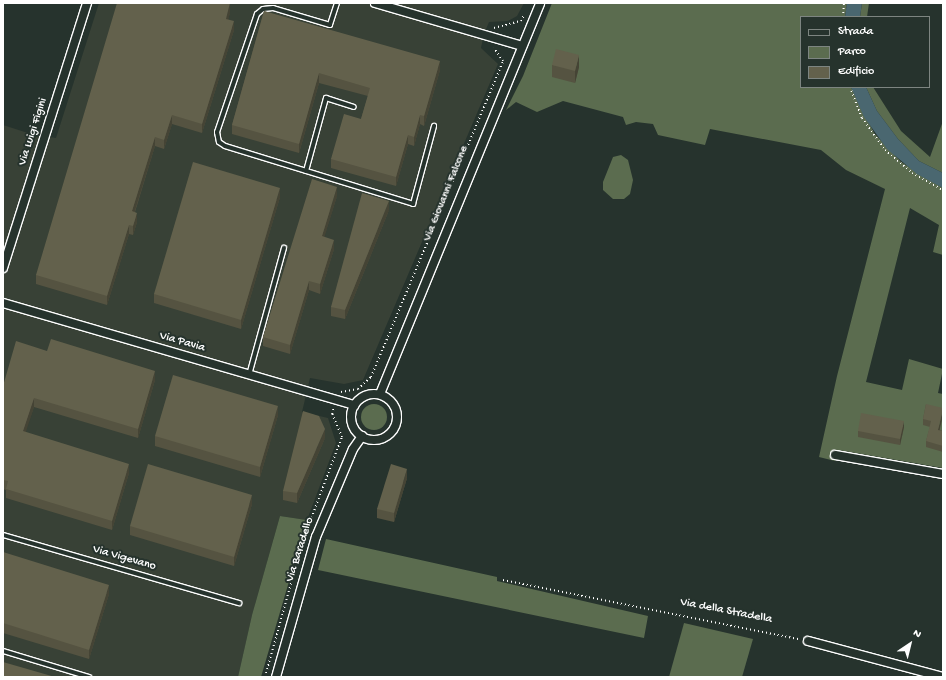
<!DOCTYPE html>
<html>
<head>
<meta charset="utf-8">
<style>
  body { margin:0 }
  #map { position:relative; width:946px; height:680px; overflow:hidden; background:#26332d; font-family:"Gochi Hand",sans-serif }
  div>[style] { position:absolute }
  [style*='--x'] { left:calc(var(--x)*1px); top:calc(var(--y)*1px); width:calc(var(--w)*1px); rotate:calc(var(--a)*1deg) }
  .built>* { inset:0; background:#384136 }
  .green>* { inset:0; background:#5b6c4f }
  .round { border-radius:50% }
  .water>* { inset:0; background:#4a6770 }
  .path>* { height:2px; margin-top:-1px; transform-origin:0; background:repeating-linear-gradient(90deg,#fff 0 1px,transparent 0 4px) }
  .roads { filter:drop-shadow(1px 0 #fff) drop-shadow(-1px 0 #fff) drop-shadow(0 1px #fff) drop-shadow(0 -1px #fff) }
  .service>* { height:4px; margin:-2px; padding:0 2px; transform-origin:2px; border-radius:2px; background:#26332d }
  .minor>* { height:8px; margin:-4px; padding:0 4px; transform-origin:4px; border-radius:4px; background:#26332d }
  .minor>.ring { margin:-4px; padding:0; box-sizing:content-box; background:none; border:8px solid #26332d; border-radius:50% }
  .wall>* { inset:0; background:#555341 }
  .shaded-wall>* { inset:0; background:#454435 }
  .building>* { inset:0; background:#63614c }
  span { translate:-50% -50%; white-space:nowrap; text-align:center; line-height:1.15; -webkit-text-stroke:4px #26332d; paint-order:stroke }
  .street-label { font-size:12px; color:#fff }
  .frame { position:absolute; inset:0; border:4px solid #fff; pointer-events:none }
  .legend { position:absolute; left:800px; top:16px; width:130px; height:72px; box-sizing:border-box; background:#26332d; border:1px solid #7d8581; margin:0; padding:5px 7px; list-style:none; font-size:12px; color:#fff }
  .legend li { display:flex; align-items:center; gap:8px; height:20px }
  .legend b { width:20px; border:1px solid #7d8581 }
  .north { position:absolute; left:890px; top:624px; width:40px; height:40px; -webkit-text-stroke:3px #26332d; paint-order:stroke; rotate:35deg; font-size:11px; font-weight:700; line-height:16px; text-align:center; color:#fff }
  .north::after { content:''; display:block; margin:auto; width:14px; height:18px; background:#fff; clip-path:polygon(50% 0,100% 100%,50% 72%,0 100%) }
</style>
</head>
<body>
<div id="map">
  <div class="built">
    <i style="clip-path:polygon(99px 3px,524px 3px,517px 16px,508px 21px,489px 22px,484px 34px,481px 48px,498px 64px,363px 380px,344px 384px,310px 378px,302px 412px,328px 418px,336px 443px,307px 520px,280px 516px,252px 615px,238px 677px,3px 677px,3px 125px,31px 134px,56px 138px)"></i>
  </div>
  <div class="green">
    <i style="clip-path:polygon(552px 3px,847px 3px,845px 17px,801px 17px,801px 87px,851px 87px,874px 133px,901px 162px,943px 188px,943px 255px,933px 252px,939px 225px,910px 208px,866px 382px,902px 390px,909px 359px,943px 369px,938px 393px,943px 394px,943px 468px,838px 450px,835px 461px,819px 457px,837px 376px,885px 189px,846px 170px,821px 150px,710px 129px,705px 145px,658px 135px,653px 124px,636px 122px,626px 125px,623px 117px,563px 101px,537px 112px,516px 102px,506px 110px,523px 76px)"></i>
    <i style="clip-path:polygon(862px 3px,869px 3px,867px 17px,860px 17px)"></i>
    <i style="clip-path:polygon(866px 87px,873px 87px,901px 131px,930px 157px,943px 121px,943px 173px,919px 161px,898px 139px,877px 111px)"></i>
    <i style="clip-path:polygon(621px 155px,628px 160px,633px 180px,630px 194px,624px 199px,613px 199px,603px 190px,603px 182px,613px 157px)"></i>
    <i class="round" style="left:361px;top:404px;width:26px;height:26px"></i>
    <i style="clip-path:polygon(280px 516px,307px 520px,261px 677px,238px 677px,252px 615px)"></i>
    <i style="clip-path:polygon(326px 539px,497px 577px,497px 581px,648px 616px,644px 638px,318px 570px)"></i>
    <i style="clip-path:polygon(684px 623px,753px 639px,742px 677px,669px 677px)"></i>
  </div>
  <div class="water">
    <i style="clip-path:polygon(847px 3px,862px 3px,860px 17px,845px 17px)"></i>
    <i style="clip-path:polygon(851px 87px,866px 87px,877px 111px,898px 139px,919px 161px,943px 173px,943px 188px,917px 174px,887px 149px,864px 117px)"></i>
  </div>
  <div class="path">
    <i style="--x:843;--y:17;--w:14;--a:-86"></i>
    <i style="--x:494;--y:28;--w:28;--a:-15"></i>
    <i style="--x:521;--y:21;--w:7;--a:-63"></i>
    <i style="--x:850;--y:87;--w:33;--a:69"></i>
    <i style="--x:862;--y:118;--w:39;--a:54"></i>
    <i style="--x:885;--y:150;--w:35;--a:40"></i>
    <i style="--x:912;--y:173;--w:35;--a:29"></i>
    <i style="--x:341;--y:392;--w:17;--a:-10"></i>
    <i style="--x:358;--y:389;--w:18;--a:-43"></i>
    <i style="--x:371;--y:377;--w:342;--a:-67.3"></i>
    <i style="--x:503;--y:61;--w:16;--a:-125"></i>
    <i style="--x:503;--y:580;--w:302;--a:11.3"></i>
    <i style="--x:265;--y:677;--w:142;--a:-74.5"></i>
    <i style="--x:303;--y:540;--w:110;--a:-69.3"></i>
    <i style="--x:342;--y:437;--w:25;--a:-113"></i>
    <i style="--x:332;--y:414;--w:7;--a:-74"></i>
  </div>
  <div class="roads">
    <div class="service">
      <i style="--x:337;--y:3;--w:23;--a:108"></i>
      <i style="--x:330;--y:25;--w:59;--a:-163.4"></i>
      <i style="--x:273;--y:8;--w:10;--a:174"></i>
      <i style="--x:263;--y:9;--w:8;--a:140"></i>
      <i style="--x:257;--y:14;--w:125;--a:108.7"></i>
      <i style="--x:217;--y:132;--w:10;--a:79"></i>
      <i style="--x:219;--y:142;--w:7;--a:34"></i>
      <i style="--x:225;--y:146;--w:197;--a:17.1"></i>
      <i style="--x:413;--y:204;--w:81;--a:-74.9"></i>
      <i style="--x:306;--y:171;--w:76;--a:-74.7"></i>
      <i style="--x:326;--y:98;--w:29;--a:18"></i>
      <i style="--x:249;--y:375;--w:132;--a:-74.6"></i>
      <i style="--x:3;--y:535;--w:246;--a:16.1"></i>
      <i style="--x:3;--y:651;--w:90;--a:16.8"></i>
    </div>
    <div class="minor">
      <i style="--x:375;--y:3;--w:153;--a:16.3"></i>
      <i style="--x:3;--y:268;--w:278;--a:-72.4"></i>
      <i style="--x:3;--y:303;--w:366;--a:16.2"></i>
      <i style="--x:380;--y:394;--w:422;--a:-67.7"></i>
      <i class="ring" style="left:351px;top:394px;width:38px;height:38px"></i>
      <i style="--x:835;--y:455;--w:110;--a:10"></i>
      <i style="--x:808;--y:641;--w:140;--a:14.9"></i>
      <i style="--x:276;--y:677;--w:146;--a:-74.1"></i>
      <i style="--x:316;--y:537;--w:95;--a:-67.2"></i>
      <i style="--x:353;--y:449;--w:16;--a:-55"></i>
    </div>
  </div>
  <div class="wall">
    <i style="clip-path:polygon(264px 11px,440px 70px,424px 126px,420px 124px,414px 146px,408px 144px,396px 186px,331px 168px,331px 159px,361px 119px,368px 96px,319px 83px,299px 153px,232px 134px,232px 125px)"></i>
    <i style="clip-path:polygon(230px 13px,228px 19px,234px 30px,202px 133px,172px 124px,164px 149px,155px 146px,135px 212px,137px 222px,133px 235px,129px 234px,107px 305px,36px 284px,36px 275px)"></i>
    <i style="clip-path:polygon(552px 65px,579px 67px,575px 83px,552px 77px)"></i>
    <i style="clip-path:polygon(337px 196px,324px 237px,334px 249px,320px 294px,309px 290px,290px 354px,263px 346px,263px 337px)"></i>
    <i style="clip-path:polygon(280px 197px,241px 329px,154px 303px,154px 294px)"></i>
    <i style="clip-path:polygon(389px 210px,345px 319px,331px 316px,331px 307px)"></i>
    <i style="clip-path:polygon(47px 351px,155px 380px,138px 438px,34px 407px,25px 432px,129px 473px,112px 530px,6px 498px,6px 490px,3px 489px,3px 386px)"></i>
    <i style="clip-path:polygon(926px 404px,940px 430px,943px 431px,943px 452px,926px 447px,926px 441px,930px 427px,923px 425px,923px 419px)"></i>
    <i style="clip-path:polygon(278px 415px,260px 477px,155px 446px,155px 436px)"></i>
    <i style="clip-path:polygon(904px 427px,900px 445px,858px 437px,858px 431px)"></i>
    <i style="clip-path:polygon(325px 438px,297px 503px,283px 500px,283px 491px)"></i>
    <i style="clip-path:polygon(407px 478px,394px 522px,377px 518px,377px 509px)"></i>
    <i style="clip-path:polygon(252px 504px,234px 566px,130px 535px,130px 526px)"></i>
    <i style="clip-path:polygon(3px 552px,109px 594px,89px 659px,3px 633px)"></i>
  </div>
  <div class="shaded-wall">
    <i style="clip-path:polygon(230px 3px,230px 13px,226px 28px,226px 19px)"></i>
    <i style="clip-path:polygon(234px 21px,234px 30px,202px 133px,202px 124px)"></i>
    <i style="clip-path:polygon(579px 55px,579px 67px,575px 83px,575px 71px)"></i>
    <i style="clip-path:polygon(440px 61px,440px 70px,424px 126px,424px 116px)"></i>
    <i style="clip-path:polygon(319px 73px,319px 83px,299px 153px,299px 144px)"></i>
    <i style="clip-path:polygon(172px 115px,172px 124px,164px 149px,164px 140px)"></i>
    <i style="clip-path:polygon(420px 115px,420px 124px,414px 146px,414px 137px)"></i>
    <i style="clip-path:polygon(408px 135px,408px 144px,396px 186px,396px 177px)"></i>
    <i style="clip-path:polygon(155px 137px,155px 146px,132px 220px,132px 211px)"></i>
    <i style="clip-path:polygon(337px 187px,337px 196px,322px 245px,322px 236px)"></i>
    <i style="clip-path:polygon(280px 188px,280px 197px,241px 329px,241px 320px)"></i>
    <i style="clip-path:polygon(389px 201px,389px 210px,345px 319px,345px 310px)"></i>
    <i style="clip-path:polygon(137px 213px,137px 222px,133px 235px,133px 226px)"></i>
    <i style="clip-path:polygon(129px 225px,129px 234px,107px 305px,107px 296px)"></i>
    <i style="clip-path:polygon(334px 240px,334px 249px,320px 294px,320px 284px)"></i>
    <i style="clip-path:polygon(309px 281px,309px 290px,290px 354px,290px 345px)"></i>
    <i style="clip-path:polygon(155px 371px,155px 380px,138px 438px,138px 429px)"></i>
    <i style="clip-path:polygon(34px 398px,34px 407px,23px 441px,23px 431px)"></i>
    <i style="clip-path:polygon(278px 406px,278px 415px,260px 477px,260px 467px)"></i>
    <i style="clip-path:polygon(943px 409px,943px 416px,938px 436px,938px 430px)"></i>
    <i style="clip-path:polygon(904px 421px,904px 427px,900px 445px,900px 439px)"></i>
    <i style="clip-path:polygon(325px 429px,325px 438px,297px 503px,297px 493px)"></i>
    <i style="clip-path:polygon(129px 464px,129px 473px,112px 530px,112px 521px)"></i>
    <i style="clip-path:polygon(407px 469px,407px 478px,394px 522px,394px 513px)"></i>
    <i style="clip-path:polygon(252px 495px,252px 504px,234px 566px,234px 557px)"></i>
    <i style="clip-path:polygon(109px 585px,109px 594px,89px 659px,89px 650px)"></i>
  </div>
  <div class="building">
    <i style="clip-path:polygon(117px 3px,230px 3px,226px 19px,234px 21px,202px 124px,172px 115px,164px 140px,155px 137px,132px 211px,137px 213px,133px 226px,129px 225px,107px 296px,36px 275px)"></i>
    <i style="clip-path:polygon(264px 11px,440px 61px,424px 116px,420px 115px,414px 137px,408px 135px,396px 177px,331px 159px,344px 114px,361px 119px,370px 88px,319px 73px,299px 144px,232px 125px)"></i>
    <i style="clip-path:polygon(556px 49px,579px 55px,575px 71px,552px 65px)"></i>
    <i style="clip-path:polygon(193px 162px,280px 188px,241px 320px,154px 294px)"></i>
    <i style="clip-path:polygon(312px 179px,337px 187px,322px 236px,334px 240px,320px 284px,309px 281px,290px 345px,263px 337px)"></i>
    <i style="clip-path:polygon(362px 193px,389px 201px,345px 310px,331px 307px)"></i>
    <i style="clip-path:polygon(51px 339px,155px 371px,138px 429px,34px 398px,23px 431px,129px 464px,112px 521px,6px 489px,8px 481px,3px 480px,3px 386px,16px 341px,47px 351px)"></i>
    <i style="clip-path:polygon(173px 375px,278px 406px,260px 467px,155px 436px)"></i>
    <i style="clip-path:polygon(926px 404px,943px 408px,938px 430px,943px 431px,943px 446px,926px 441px,931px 421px,923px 419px)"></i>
    <i style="clip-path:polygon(303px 411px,319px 416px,325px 429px,297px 493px,283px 491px)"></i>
    <i style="clip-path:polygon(861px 413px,904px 421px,900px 439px,858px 431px)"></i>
    <i style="clip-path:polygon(148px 464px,252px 495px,234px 557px,130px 526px)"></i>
    <i style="clip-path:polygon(391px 464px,407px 469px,394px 513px,377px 509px)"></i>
    <i style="clip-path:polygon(3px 552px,109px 585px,89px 650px,3px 623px)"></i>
    <i style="clip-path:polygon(3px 662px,55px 677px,3px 677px)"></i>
  </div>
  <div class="street-label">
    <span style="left:34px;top:132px;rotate:-72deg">Via Luigi Figini</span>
    <span style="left:447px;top:194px;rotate:-68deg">Via Giovanni Falcone</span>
    <span style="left:182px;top:343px;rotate:16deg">Via Pavia</span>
    <span style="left:301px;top:550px;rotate:-72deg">Via Baradello</span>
    <span style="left:124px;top:559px;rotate:16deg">Via Vigevano</span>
    <span style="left:726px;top:612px;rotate:11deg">Via della Stradella</span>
  </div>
  <div class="frame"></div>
  <ul class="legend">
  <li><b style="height:5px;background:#26332d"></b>Strada</li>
  <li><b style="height:11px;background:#5b6c4f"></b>Parco</li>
  <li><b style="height:11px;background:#63614c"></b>Edificio</li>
  </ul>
  <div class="north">N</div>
</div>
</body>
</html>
